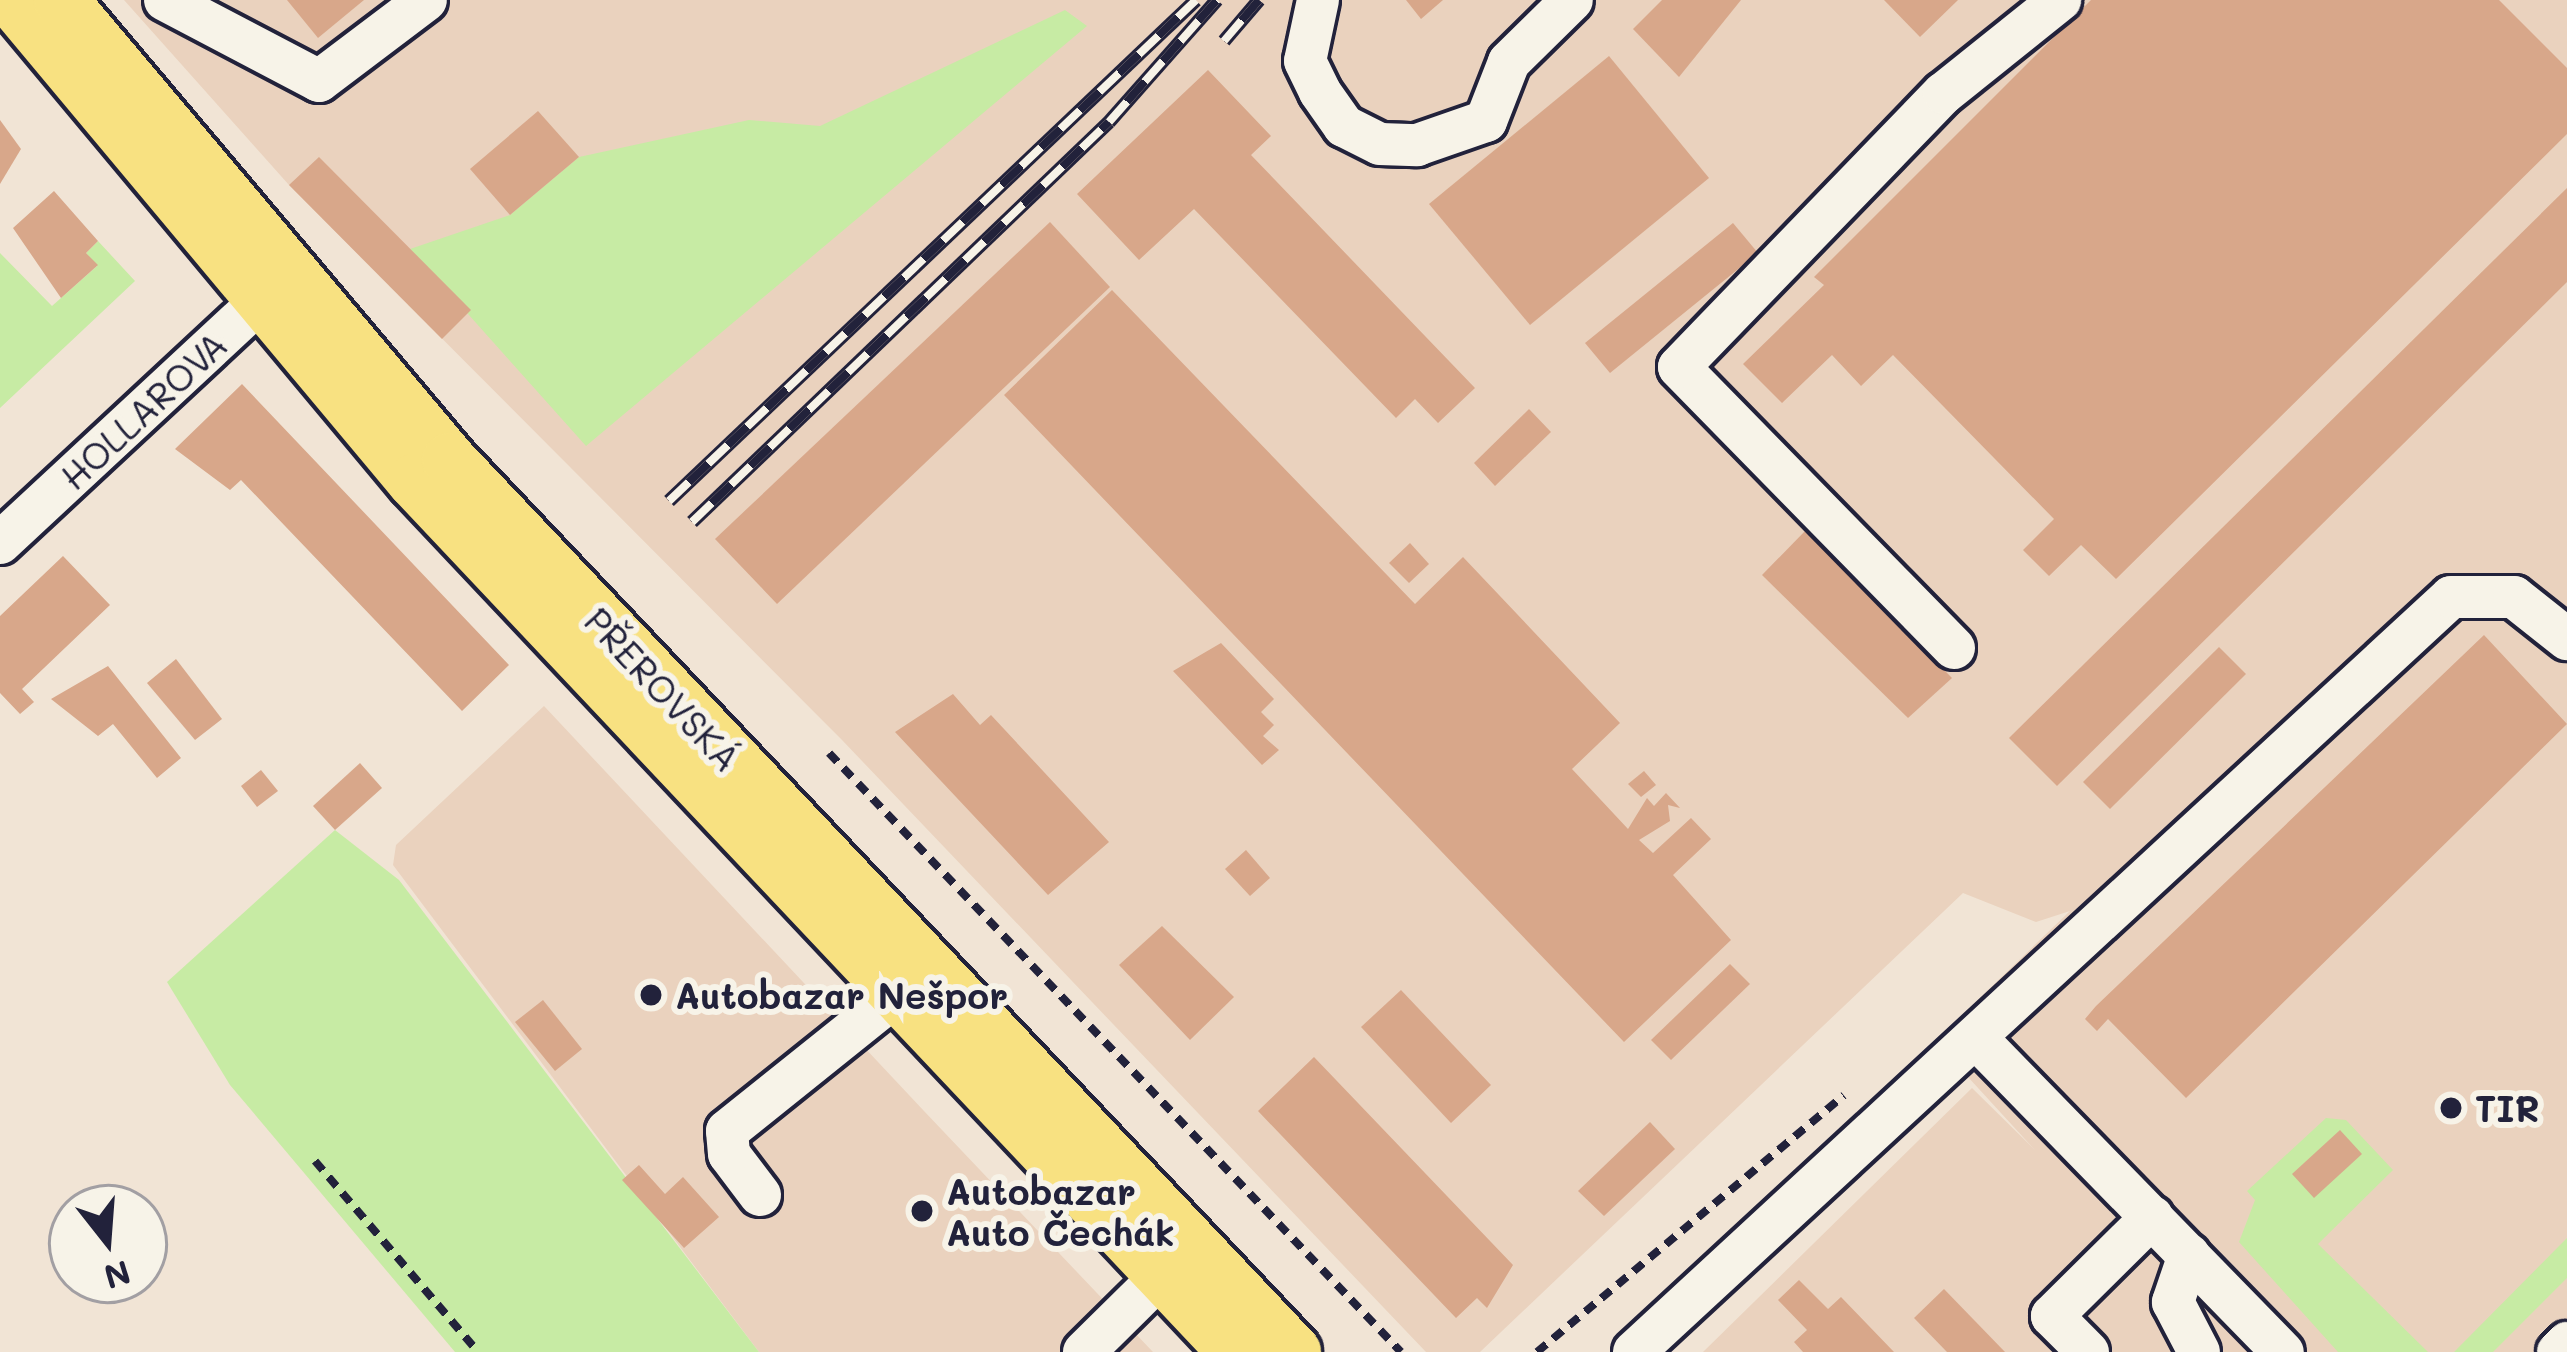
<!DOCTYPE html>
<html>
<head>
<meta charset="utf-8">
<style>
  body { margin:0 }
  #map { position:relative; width:2567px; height:1352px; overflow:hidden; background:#f1e4d5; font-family:Mali,sans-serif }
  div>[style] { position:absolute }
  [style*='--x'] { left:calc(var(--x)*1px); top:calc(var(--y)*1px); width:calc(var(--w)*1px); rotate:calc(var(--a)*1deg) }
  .built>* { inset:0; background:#ead2be }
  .green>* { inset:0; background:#c7eba4 }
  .building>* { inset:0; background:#d8a78a }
  .path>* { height:8px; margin-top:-4px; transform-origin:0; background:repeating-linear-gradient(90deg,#22223b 0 12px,transparent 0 21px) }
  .roads { filter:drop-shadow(3px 0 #22223b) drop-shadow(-3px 0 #22223b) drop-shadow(0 3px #22223b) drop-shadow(0 -3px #22223b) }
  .minor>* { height:42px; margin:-21px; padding:0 21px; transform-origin:21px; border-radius:21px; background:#f7f3e8 }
  .major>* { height:54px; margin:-27px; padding:0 27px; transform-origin:27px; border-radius:27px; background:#f8e181 }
  .rail>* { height:14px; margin-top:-7px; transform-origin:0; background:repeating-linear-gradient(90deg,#f7f3e8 0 27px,#22223b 0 54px); box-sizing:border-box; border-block:3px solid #22223b }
  .dots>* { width:33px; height:33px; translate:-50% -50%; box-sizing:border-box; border:6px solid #f7f3e8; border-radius:50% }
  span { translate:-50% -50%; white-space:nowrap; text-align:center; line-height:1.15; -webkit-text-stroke:12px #f7f3e8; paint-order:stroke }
  .street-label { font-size:36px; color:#22223b }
  .poi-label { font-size:36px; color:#22223b; font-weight:700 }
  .left { translate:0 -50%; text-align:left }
  .north { position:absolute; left:48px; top:1184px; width:120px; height:120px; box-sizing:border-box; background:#f7f3e8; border:3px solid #a29fa3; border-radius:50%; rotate:163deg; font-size:33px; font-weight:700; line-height:48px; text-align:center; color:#22223b }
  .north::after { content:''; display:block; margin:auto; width:42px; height:54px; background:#22223b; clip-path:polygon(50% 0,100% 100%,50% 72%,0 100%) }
</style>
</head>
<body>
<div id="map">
  <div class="built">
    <i style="clip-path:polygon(124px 0,2567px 0,2567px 1352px,1703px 1352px,1972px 1088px,2035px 1150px,1935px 1041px,2070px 911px,2036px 922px,1963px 893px,1480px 1352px,1426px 1352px,842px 740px,289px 185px)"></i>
    <i style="clip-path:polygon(544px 706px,924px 1111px,1153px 1352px,759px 1352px,393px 865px,396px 845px)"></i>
  </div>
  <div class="green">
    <i style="clip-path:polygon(1065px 10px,1087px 26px,586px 446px,410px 249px,510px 215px,579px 157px,749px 120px,820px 126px)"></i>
    <i style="clip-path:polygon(98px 241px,135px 281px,0 408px,0 253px,52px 306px,97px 266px,86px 253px)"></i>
    <i style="clip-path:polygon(335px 830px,399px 880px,759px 1352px,455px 1352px,230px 1085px,167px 982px)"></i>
    <i style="clip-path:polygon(2326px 1118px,2346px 1120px,2393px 1170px,2318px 1244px,2428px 1352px,2338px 1352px,2239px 1242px,2255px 1200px,2247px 1191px)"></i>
    <i style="clip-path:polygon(2567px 1238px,2567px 1278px,2493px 1352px,2454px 1352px)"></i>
  </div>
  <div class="building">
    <i style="clip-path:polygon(287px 0,364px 0,318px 38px)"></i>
    <i style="clip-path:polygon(1406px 0,1443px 0,1421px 19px)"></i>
    <i style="clip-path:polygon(1662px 0,1741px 0,1679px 77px,1633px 29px)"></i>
    <i style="clip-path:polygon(1884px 0,1958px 0,1920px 37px)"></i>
    <i style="clip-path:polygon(2091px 0,2499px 0,2567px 68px,2567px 134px,2116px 579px,2081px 545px,2049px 576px,2023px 550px,2054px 519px,1893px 355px,1861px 386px,1832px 355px,1782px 403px,1743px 364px,1824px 285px,1814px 277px)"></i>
    <i style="clip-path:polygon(1609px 56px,1709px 178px,1530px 325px,1429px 204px)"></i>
    <i style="clip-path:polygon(1208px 70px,1271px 136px,1251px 155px,1475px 388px,1438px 423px,1415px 399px,1396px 418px,1194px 209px,1139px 260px,1077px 194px)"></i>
    <i style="clip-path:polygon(538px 111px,579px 157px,510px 215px,470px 169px)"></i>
    <i style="clip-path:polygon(0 120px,21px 149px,0 184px)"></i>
    <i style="clip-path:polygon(319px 157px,471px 310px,442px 339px,289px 185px)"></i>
    <i style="clip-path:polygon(2567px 188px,2567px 282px,2057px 786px,2009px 738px)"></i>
    <i style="clip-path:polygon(54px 191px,98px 241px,86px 253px,98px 265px,61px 298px,13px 228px)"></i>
    <i style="clip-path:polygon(1050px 222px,1110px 287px,777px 604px,715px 539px)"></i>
    <i style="clip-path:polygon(1733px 223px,1758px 253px,1610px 373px,1585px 343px)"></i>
    <i style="clip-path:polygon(1112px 290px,1415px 604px,1463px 557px,1620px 723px,1572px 769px,1628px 829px,1647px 798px,1654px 806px,1666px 793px,1680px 808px,1668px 805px,1670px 821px,1639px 840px,1653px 853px,1691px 818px,1711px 839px,1673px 875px,1731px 940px,1624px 1042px,1004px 395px)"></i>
    <i style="clip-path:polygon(242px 384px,509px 665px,462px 711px,241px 480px,230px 490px,175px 449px)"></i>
    <i style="clip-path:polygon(1529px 409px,1551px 432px,1495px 486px,1474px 463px)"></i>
    <i style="clip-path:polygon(1806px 530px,1952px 678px,1908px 718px,1762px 575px)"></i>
    <i style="clip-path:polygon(1410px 543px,1429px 564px,1409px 583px,1389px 563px)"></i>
    <i style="clip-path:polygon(63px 556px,110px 605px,22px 689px,34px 702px,20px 714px,0 693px,0 616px)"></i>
    <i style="clip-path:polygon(2484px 635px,2567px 724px,2186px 1098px,2108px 1019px,2097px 1031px,2085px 1019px,2096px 1006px)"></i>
    <i style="clip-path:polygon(1221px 643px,1274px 699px,1261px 712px,1274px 725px,1263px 736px,1279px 750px,1262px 765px,1173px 671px)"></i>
    <i style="clip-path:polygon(2219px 647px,2246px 674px,2110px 809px,2083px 782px)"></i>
    <i style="clip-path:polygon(176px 659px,222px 719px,195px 740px,147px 683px)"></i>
    <i style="clip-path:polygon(108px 666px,181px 758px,157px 778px,113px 724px,98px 736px,51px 699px)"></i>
    <i style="clip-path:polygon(953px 694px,980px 725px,991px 715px,1109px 842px,1048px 895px,895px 732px)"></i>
    <i style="clip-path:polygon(360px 763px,382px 788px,335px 830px,313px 806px)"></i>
    <i style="clip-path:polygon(261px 770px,278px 791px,257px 807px,241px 786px)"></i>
    <i style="clip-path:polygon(1644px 771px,1656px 785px,1641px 797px,1628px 784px)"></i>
    <i style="clip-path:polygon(1246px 850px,1270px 878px,1250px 896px,1225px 869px)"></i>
    <i style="clip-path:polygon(1162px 926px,1234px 997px,1190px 1040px,1119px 965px)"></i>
    <i style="clip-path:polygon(1730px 964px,1750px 984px,1671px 1060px,1651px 1040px)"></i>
    <i style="clip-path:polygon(1401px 990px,1491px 1085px,1451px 1123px,1361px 1027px)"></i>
    <i style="clip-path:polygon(543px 1000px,582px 1049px,555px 1071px,515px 1022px)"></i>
    <i style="clip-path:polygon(1314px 1057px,1513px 1265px,1487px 1308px,1477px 1298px,1456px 1318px,1258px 1111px)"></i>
    <i style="clip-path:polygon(1650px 1122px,1675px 1149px,1604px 1216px,1578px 1191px)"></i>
    <i style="clip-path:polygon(2340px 1130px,2362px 1154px,2314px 1198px,2292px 1174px)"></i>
    <i style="clip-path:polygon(639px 1165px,665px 1194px,683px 1177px,719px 1217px,684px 1248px,622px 1180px)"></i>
    <i style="clip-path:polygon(1799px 1280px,1828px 1309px,1841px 1297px,1894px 1352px,1803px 1352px,1794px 1342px,1807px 1330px,1778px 1300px)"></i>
    <i style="clip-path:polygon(1944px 1289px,2005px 1352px,1947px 1352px,1914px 1318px)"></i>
  </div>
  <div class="path">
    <i style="--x:829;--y:753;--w:828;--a:46.32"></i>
    <i style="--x:315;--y:1161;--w:251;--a:49.5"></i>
    <i style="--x:1537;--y:1352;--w:400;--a:-39.9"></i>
  </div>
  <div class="roads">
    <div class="minor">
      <i style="--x:165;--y:0;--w:174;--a:27.7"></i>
      <i style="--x:319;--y:81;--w:134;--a:-37.1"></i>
      <i style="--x:1318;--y:0;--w:62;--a:102"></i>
      <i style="--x:1305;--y:61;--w:34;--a:64"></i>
      <i style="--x:1320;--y:92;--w:42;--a:54.8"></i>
      <i style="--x:1344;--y:126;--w:40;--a:26.6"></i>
      <i style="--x:1380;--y:144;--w:37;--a:2"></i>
      <i style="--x:1417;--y:145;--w:73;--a:-19.2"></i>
      <i style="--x:1486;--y:121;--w:63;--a:-68.7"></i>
      <i style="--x:1509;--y:62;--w:88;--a:-44.5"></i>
      <i style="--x:0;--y:543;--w:389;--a:-42.9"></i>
      <i style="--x:1954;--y:648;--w:393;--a:-134.4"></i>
      <i style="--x:1679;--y:367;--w:381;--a:-46"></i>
      <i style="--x:1944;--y:93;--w:149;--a:-38.7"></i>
      <i style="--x:1979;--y:1041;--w:435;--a:45.7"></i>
      <i style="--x:760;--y:1195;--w:51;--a:-127.1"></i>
      <i style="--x:729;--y:1154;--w:23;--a:-95"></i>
      <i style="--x:727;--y:1131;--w:218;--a:-38.7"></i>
      <i style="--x:2189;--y:1255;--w:50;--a:108.8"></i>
      <i style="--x:2173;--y:1302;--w:56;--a:62.5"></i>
      <i style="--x:1084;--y:1352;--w:108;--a:-44.6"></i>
      <i style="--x:1634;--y:1352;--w:1112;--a:-42.74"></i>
      <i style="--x:2451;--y:597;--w:63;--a:0"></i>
      <i style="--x:2514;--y:597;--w:68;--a:38.4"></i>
      <i style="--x:2088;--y:1352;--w:51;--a:-135"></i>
      <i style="--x:2052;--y:1316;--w:141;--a:-44.7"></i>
      <i style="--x:2558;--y:1352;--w:13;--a:-45"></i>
    </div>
    <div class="major">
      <i style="--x:12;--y:0;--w:627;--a:50.11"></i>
      <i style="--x:414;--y:481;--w:1197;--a:46.69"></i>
      <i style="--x:61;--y:0;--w:602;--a:49.85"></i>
      <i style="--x:449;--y:460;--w:1229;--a:46.55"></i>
    </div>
  </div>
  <div class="rail">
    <i style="--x:1224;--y:41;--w:54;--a:-49.5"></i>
    <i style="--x:669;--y:501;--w:727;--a:-43.55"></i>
    <i style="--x:692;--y:522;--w:578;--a:-43.81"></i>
    <i style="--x:1109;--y:122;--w:163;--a:-48.5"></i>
  </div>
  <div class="dots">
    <i style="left:651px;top:995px;background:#22223b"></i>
    <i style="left:2451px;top:1108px;background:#22223b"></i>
    <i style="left:922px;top:1211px;background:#22223b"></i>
  </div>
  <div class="street-label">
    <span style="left:143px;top:410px;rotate:-43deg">HOLLAROVA</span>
    <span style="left:663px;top:689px;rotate:47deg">PŘEROVSKÁ</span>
  </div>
  <div class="poi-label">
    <span class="left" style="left:675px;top:995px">Autobazar Nešpor</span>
    <span class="left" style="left:2475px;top:1108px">TIR</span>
    <span class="left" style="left:946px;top:1211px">Autobazar<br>Auto Čechák</span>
  </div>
  <div class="north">N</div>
</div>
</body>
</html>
